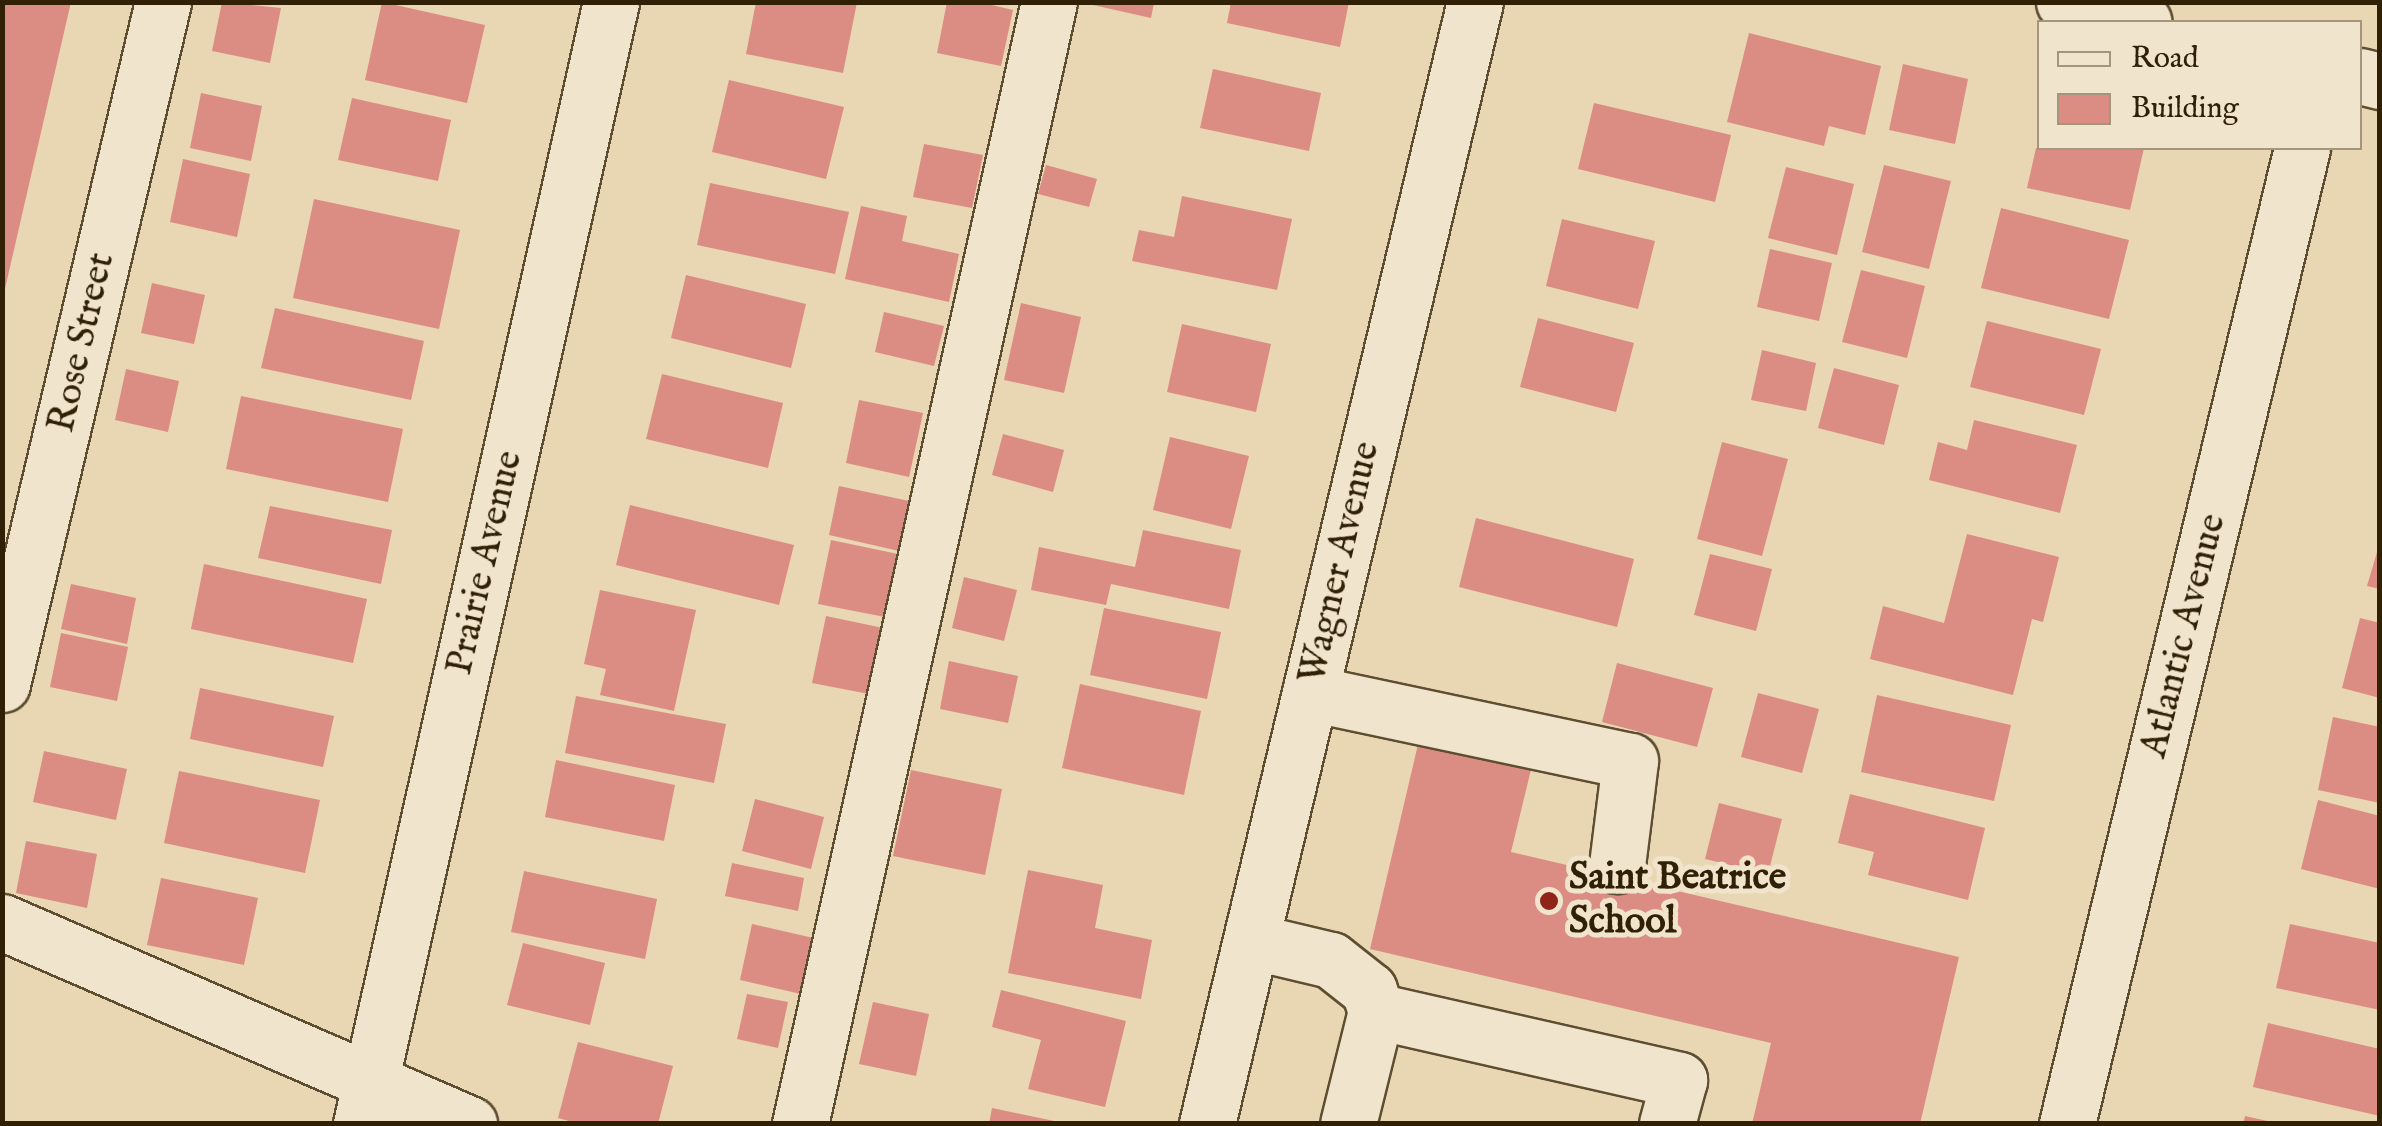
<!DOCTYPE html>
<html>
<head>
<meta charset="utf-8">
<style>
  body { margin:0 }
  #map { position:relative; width:2382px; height:1126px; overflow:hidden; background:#e9d6b2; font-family:"IM FELL English",serif }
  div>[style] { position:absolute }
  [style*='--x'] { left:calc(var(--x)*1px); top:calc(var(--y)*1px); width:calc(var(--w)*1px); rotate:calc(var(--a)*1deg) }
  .building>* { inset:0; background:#dc8d83 }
  .roads { filter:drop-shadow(2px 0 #5e4e31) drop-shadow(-2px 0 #5e4e31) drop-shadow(0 2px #5e4e31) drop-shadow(0 -2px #5e4e31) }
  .minor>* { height:55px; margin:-27.5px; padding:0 27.5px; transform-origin:27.5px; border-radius:27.5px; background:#f1e4cd }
  .dots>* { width:28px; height:28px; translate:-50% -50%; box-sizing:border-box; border:5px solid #f1e4cd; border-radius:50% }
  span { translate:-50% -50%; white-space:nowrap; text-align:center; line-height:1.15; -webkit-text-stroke:10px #f1e4cd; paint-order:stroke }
  .street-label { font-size:38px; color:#302006 }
  .poi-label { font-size:38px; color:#302006; font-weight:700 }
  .left { translate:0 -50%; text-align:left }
  .frame { position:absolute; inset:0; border:5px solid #302006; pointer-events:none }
  .legend { position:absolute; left:2037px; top:20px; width:325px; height:130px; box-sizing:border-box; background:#f1e4cd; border:2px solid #a4967d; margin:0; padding:12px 18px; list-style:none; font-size:30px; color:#302006 }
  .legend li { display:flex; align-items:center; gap:20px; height:50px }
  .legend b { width:50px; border:2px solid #a4967d }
</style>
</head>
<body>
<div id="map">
  <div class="building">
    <i style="clip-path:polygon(2px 2px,71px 2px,4px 293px,2px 293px)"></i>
    <i style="clip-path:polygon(222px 2px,281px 8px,270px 63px,212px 51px)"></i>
    <i style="clip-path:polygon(382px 2px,485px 25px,467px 103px,365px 80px)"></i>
    <i style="clip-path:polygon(756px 2px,857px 2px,843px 73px,746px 54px)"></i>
    <i style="clip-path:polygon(947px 2px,979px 2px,1013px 10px,1001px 66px,937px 53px)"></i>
    <i style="clip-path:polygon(1231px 2px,1349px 2px,1340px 47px,1227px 23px)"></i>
    <i style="clip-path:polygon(1084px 3px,1154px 3px,1151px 18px)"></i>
    <i style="clip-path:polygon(1749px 33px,1881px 66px,1865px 135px,1829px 126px,1824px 146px,1727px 122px)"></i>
    <i style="clip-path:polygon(1903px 64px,1968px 79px,1955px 144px,1889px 130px)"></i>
    <i style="clip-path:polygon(1213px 69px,1321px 93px,1309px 151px,1200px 128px)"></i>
    <i style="clip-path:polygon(729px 80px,844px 107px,826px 179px,712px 152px)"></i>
    <i style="clip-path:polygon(201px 93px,262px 106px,251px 161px,190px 148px)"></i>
    <i style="clip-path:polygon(352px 98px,451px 120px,438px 181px,338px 160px)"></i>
    <i style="clip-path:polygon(1594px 103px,1731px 135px,1715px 202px,1578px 169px)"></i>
    <i style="clip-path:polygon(924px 144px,983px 155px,972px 208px,913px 197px)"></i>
    <i style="clip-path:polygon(2036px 148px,2144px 148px,2130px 210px,2027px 188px)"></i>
    <i style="clip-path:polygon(183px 159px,250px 174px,237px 237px,170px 222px)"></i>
    <i style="clip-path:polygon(1046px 165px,1097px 179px,1089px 207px,1038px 194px)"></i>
    <i style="clip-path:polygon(1884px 165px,1951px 181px,1929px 269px,1862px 252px)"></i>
    <i style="clip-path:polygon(1786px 167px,1854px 184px,1837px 255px,1768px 238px)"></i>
    <i style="clip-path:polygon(710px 183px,849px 212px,835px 274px,697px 245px)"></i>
    <i style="clip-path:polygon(1182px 196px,1292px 219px,1277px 290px,1132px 261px,1139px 230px,1174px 237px)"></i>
    <i style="clip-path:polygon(314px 199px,460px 230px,439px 329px,293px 298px)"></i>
    <i style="clip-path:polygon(861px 206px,907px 216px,902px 241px,959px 254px,949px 302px,845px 279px)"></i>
    <i style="clip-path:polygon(2001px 208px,2129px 240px,2109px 319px,1981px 288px)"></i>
    <i style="clip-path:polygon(1562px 219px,1655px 241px,1638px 309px,1546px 286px)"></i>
    <i style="clip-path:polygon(1770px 249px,1832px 263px,1819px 321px,1757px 307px)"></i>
    <i style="clip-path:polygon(1861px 270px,1925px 286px,1907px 358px,1842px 342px)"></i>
    <i style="clip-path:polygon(686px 275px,806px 304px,791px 368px,671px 338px)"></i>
    <i style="clip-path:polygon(152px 283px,205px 295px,194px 344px,141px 333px)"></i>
    <i style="clip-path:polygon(1021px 303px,1081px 317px,1064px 393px,1004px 380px)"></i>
    <i style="clip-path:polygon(275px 308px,424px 341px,411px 400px,261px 368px)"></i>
    <i style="clip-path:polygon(884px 312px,944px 326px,934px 366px,875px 352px)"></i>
    <i style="clip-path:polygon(1538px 318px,1634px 343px,1616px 412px,1520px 387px)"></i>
    <i style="clip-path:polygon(1987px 321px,2101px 349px,2084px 415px,1970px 387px)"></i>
    <i style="clip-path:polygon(1182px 324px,1271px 344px,1256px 412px,1167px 392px)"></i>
    <i style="clip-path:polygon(1762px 350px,1816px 363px,1806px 411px,1751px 400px)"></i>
    <i style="clip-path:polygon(1834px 368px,1899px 385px,1884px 445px,1818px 428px)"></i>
    <i style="clip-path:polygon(126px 369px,179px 381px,168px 432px,115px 420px)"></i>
    <i style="clip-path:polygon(662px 374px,783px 403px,768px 468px,646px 439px)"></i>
    <i style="clip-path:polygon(241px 396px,403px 429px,388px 502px,226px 469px)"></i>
    <i style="clip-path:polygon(859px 400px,923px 413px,909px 477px,846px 463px)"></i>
    <i style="clip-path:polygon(1974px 420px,2077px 445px,2060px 513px,1929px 480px,1938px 442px,1967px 450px)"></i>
    <i style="clip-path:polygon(1003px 434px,1064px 450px,1053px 492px,992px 475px)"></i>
    <i style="clip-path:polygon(1170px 437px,1249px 456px,1231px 529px,1153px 510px)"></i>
    <i style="clip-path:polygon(1722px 442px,1788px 459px,1762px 556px,1697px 539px)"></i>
    <i style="clip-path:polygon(839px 486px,909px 501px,899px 551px,829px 535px)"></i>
    <i style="clip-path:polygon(630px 505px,794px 545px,779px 605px,616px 565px)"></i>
    <i style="clip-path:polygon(270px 506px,392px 530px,381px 584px,258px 558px)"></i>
    <i style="clip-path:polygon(1476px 518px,1634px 559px,1617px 627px,1459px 587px)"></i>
    <i style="clip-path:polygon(1143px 530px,1241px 550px,1229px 609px,1111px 584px,1106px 605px,1031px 590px,1039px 547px,1135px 567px)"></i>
    <i style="clip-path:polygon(1967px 534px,2059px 557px,2043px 622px,2032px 619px,2013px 695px,1870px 659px,1883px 606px,1944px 623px)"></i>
    <i style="clip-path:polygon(831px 540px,898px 554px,885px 617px,818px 604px)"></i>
    <i style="clip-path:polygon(2380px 542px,2380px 589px,2367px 586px)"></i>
    <i style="clip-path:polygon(1710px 554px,1772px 569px,1756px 631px,1694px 615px)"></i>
    <i style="clip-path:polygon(204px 564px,367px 599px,353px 663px,191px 629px)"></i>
    <i style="clip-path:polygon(964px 577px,1017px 590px,1004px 641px,952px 628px)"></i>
    <i style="clip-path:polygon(71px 584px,136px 598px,127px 644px,61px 629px)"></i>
    <i style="clip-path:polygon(600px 590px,696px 610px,674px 711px,600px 695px,606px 669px,584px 664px)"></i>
    <i style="clip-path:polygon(1104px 608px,1221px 632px,1207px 699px,1090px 675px)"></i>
    <i style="clip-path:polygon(826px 616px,888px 629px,874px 695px,812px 683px)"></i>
    <i style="clip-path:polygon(2360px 618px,2380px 623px,2380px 698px,2342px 688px)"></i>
    <i style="clip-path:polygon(61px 633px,128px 647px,117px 701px,50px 687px)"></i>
    <i style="clip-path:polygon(949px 661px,1018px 676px,1008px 723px,940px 709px)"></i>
    <i style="clip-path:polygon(1617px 663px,1713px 688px,1697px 747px,1602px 722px)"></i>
    <i style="clip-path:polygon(1080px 684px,1201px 711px,1184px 795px,1062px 768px)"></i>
    <i style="clip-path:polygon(200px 688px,334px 716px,323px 767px,190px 739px)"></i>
    <i style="clip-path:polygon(1758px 693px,1819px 709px,1802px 773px,1741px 757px)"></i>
    <i style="clip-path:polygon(1877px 695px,2011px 725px,1994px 801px,1861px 772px)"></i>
    <i style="clip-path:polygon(576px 696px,726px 724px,714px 783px,565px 753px)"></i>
    <i style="clip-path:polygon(2333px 717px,2380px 727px,2380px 803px,2318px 790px)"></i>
    <i style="clip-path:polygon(1423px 723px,1536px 749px,1511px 852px,1959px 957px,1920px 1124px,1752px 1124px,1771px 1043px,1370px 949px)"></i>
    <i style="clip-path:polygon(44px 751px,127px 769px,116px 820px,33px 802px)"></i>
    <i style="clip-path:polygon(556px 760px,675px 785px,664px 841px,545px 817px)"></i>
    <i style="clip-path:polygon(911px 770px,1002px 789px,985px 875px,893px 856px)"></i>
    <i style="clip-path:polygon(179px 771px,320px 800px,305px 873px,164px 843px)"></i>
    <i style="clip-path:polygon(1850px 794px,1985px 828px,1968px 900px,1868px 875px,1874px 852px,1838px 843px)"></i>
    <i style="clip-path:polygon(755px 799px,824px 817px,811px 869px,742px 851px)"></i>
    <i style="clip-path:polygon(2318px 800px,2380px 816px,2380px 889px,2301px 869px)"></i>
    <i style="clip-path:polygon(1719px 803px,1782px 819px,1768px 874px,1705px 859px)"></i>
    <i style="clip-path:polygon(26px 841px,97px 854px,87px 908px,16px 893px)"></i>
    <i style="clip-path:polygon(732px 863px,804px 878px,798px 911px,725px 896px)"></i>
    <i style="clip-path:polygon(1028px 870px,1103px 885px,1095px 928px,1152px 940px,1141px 999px,1008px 973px)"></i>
    <i style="clip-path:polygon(524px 871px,657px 899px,645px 959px,511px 932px)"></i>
    <i style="clip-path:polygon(161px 878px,258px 898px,244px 965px,147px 945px)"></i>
    <i style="clip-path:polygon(752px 924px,818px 939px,805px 995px,740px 980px)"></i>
    <i style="clip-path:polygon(2290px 924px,2380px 943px,2380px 1010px,2276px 988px)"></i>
    <i style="clip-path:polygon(523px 943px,605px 963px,590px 1025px,507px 1005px)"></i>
    <i style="clip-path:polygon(1001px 990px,1126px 1021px,1105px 1107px,1028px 1089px,1041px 1040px,992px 1027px)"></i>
    <i style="clip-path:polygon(747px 994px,788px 1002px,778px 1048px,737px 1039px)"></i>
    <i style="clip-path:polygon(873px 1002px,929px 1014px,916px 1076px,859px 1064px)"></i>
    <i style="clip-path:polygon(2268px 1023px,2380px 1049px,2380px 1116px,2253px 1087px)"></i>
    <i style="clip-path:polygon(578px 1042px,673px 1066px,658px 1124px,580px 1124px,558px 1118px)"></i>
    <i style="clip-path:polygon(992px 1108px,1059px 1122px,1059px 1124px,989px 1124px)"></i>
    <i style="clip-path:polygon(2245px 1116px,2272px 1122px,2272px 1124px,2243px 1124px)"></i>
  </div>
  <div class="roads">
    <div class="minor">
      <i style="--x:2064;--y:2;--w:82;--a:14"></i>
      <i style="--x:2360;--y:76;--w:21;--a:14"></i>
      <i style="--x:2;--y:684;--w:701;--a:-76.72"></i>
      <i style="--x:1310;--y:693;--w:327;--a:12"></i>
      <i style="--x:1630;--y:761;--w:105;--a:97.1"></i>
      <i style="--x:2;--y:922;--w:509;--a:23.39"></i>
      <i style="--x:1251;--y:941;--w:82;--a:13.4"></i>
      <i style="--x:1331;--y:960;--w:48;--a:38.3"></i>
      <i style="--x:1369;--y:990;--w:22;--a:72"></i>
      <i style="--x:1376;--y:1011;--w:116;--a:103.9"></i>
      <i style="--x:1376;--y:1011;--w:311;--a:12.8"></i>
      <i style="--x:1679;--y:1080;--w:46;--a:105.3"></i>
      <i style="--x:361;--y:1124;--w:1150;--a:-77.44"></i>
      <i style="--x:800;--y:1124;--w:1149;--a:-77.49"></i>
      <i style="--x:1207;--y:1124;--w:1154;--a:-76.57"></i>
      <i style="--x:2067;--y:1124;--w:1004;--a:-76.46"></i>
    </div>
  </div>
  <div class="dots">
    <i style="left:1549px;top:901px;background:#8f2418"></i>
  </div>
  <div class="street-label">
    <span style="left:83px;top:343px;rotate:-77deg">Rose Street</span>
    <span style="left:486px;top:563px;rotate:-77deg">Prairie Avenue</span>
    <span style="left:1341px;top:563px;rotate:-77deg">Wagner Avenue</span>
    <span style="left:2185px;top:636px;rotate:-76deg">Atlantic Avenue</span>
  </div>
  <div class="poi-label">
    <span class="left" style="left:1569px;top:901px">Saint Beatrice<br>School</span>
  </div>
  <div class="frame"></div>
  <ul class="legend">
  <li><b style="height:12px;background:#f1e4cd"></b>Road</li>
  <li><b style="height:28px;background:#dc8d83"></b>Building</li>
  </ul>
</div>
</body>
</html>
